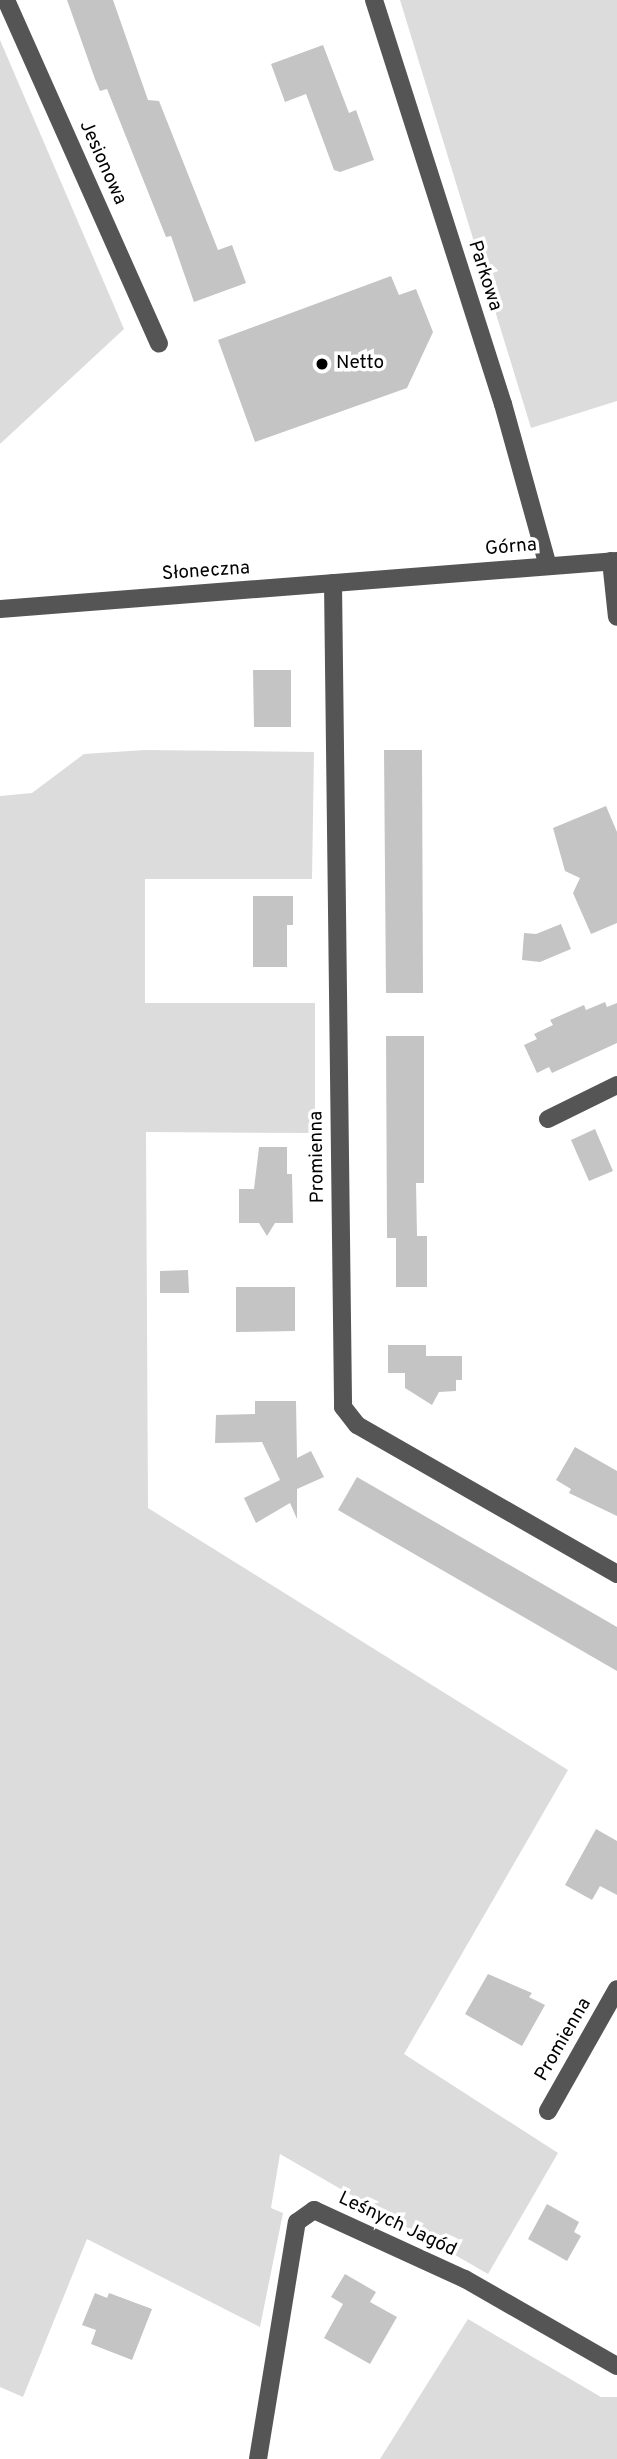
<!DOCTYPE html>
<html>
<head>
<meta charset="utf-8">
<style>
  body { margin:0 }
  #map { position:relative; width:617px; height:2459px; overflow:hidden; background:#fff; font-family:Overpass,sans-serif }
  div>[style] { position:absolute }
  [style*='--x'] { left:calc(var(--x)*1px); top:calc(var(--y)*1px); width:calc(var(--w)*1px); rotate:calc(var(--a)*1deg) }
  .green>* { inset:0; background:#dcdcdc }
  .building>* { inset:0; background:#c4c4c4 }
  .minor>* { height:18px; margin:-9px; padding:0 9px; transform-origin:9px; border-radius:9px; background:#555 }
  .dots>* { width:19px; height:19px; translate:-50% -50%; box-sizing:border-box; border:4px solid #fff; border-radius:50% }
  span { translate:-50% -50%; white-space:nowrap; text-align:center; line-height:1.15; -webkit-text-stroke:7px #fff; paint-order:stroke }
  .street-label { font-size:19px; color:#000 }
  .poi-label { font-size:19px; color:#000 }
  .left { translate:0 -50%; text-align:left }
</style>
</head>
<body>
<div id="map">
  <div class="green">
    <i style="clip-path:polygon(400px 0,617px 0,617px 401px,531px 428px)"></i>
    <i style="clip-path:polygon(0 40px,124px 329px,0 444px)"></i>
    <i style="clip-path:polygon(145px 750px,314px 752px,312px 879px,145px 879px,145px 1003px,315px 1003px,315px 1133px,146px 1132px,148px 1508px,568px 1770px,404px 2054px,558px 2153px,488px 2274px,280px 2154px,271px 2208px,283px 2213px,260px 2327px,87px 2239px,23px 2397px,0 2387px,0 796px,32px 793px,84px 754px)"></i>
    <i style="clip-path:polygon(468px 2319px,601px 2397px,617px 2397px,617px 2459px,380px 2459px)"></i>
  </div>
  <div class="building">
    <i style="clip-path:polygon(67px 0,113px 0,148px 100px,159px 101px,218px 250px,232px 245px,246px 283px,194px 302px,171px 236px,166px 237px,107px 89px,100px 91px,95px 79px)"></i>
    <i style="clip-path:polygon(323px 45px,349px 113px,356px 110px,374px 160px,340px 172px,334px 170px,306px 94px,285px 102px,271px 64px)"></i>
    <i style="clip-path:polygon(391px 276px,399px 295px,416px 289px,433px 332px,407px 388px,255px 442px,218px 340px)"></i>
    <i style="clip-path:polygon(253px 670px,291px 670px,291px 727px,254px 727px)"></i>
    <i style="clip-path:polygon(384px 750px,422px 750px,423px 993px,386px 993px)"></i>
    <i style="clip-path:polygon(606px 806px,617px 832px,617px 923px,591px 934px,573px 893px,580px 878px,565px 871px,553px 828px)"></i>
    <i style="clip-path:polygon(253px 896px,293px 896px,293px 925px,287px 925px,287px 967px,253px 967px)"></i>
    <i style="clip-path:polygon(561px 924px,571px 949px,540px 962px,522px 960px,524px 933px,536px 934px)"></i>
    <i style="clip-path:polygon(605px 1002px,607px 1007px,617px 1003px,617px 1043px,552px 1073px,549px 1067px,537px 1073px,524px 1045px,537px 1039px,534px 1034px,553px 1025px,550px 1020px,584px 1005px,586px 1010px)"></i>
    <i style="clip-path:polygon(386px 1036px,424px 1036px,424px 1183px,416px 1183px,417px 1236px,427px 1236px,427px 1287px,396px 1287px,396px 1238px,387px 1238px)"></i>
    <i style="clip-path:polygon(595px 1129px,613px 1171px,589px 1181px,571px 1140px)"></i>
    <i style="clip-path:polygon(259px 1147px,287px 1147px,287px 1174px,292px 1174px,293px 1223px,275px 1223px,267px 1236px,259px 1223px,239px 1223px,239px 1189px,254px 1189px)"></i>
    <i style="clip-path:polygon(188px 1270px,189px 1293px,160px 1293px,160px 1271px)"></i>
    <i style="clip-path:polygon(236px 1287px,295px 1287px,295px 1331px,236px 1332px)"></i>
    <i style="clip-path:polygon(388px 1345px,426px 1345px,426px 1356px,462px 1356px,462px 1380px,456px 1380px,456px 1391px,439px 1392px,432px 1405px,405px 1388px,405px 1373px,388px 1373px)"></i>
    <i style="clip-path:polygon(255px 1401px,296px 1401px,297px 1458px,311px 1451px,324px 1477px,297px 1489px,297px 1519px,290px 1503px,256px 1523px,244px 1498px,280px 1480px,262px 1442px,215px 1443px,216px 1415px,255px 1414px)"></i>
    <i style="clip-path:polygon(575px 1447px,617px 1471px,617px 1516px,569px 1493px,571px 1489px,556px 1480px)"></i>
    <i style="clip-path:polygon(357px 1477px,617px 1627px,617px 1671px,338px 1510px)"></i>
    <i style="clip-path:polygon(596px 1829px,617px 1841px,617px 1895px,600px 1886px,592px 1900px,565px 1885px)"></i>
    <i style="clip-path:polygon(488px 1974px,532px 1993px,529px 1997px,545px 2005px,522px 2046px,465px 2014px)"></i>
    <i style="clip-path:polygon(547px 2204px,579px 2222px,574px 2232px,581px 2236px,567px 2261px,528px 2239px)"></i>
    <i style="clip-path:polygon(345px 2274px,376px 2292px,370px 2302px,397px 2317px,370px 2364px,324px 2338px,343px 2304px,331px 2297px)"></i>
    <i style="clip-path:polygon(95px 2293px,107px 2298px,109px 2293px,152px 2309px,132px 2360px,91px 2344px,96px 2330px,82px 2325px)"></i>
  </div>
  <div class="minor">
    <i style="--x:6;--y:0;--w:376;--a:66"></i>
    <i style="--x:374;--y:0;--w:424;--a:72.3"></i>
    <i style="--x:503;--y:404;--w:168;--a:74.5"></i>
    <i style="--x:611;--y:561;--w:56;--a:83.9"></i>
    <i style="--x:333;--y:583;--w:824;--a:89.3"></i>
    <i style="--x:343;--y:1407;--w:23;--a:52"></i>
    <i style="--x:357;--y:1425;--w:300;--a:29.8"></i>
    <i style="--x:0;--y:609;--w:619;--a:-4.45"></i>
    <i style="--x:548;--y:1119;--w:77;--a:-26.2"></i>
    <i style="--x:548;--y:2111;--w:140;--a:-60.5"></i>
    <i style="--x:258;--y:2459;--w:240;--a:-80.7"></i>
    <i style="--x:297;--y:2222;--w:21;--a:-35"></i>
    <i style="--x:314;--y:2210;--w:166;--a:24.6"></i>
    <i style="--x:465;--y:2279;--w:175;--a:29.8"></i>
  </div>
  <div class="dots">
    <i style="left:322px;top:364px;background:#000"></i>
  </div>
  <div class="street-label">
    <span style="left:102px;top:163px;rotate:66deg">Jesionowa</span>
    <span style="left:484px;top:276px;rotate:72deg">Parkowa</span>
    <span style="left:511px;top:548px;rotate:-5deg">Górna</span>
    <span style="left:206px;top:572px;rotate:-4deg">Słoneczna</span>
    <span style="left:318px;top:1157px;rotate:-91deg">Promienna</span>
    <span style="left:564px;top:2040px;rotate:-60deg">Promienna</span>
    <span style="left:397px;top:2225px;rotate:25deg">Leśnych Jagód</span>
  </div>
  <div class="poi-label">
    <span class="left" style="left:336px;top:364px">Netto</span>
  </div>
</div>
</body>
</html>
